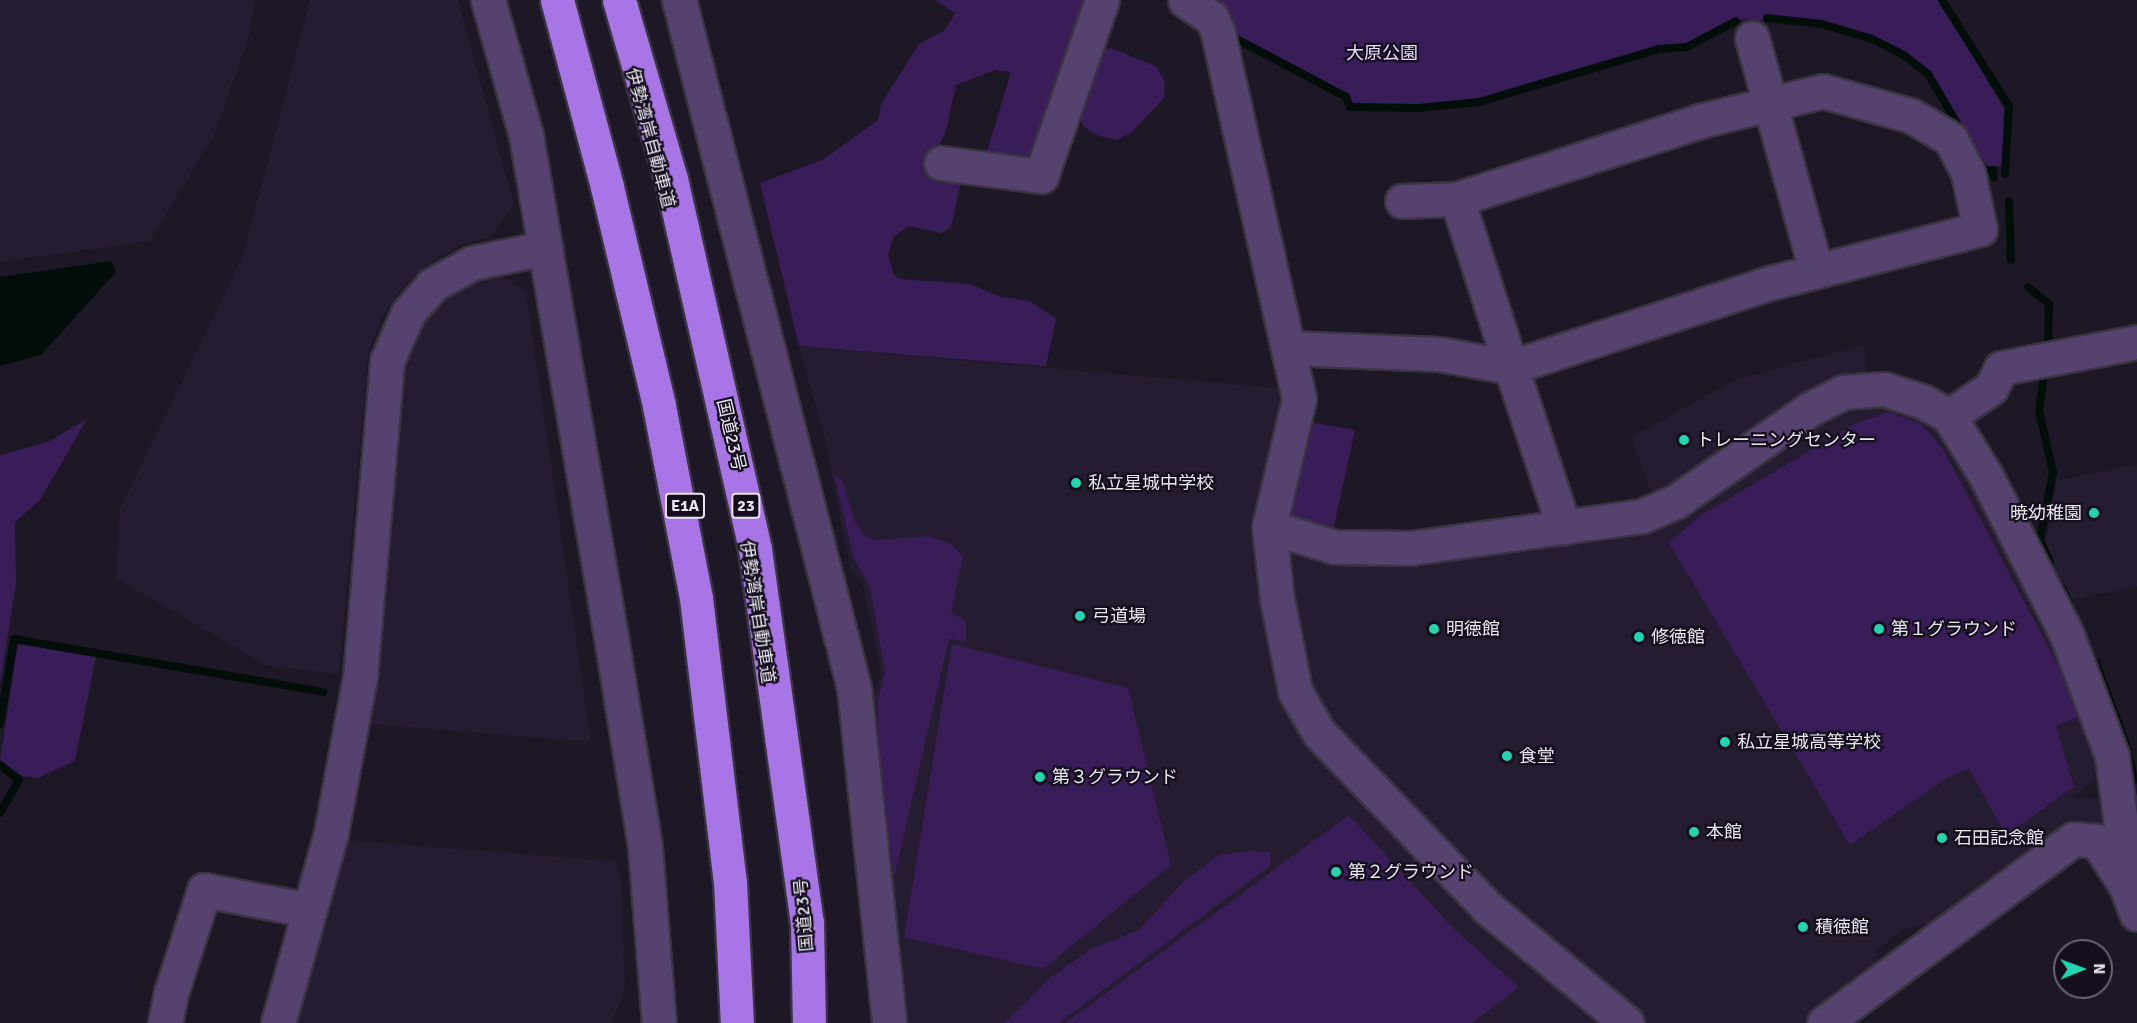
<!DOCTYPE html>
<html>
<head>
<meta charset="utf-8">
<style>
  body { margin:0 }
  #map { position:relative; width:2137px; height:1023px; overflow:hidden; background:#1e1726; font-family:Signika,"Noto Sans JP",sans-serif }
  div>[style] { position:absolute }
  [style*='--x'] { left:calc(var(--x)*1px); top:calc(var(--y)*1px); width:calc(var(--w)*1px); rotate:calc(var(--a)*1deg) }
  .built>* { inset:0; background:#251c31 }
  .green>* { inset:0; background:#391d58 }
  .water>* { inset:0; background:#030e0a }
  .stream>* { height:8px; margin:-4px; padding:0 4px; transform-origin:4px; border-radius:4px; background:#030e0a }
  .roads { filter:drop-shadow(2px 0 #3a3442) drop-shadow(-2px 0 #3a3442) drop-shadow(0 2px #3a3442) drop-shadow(0 -2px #3a3442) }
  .minor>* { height:33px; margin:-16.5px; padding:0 16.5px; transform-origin:16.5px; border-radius:16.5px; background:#55426e }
  .highway>* { height:33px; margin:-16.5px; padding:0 16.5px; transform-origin:16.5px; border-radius:16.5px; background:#a775e5 }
  .dots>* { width:16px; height:16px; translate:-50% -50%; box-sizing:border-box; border:3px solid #140e1d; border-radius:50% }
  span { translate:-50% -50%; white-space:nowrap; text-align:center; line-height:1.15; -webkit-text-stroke:4.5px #140e1d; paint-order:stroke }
  .shield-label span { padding:2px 4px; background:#140e1d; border:2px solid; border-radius:4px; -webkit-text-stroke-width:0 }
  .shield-label { font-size:16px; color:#e9e5ef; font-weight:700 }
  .park-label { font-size:18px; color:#e7d8fe }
  .street-label { font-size:18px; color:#e9e5ef }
  .poi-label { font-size:18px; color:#e9e5ef }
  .left { translate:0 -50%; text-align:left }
  .right { translate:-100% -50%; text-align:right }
  .north { position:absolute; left:2053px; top:939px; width:60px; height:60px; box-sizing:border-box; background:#140e1d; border:2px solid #696471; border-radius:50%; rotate:89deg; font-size:16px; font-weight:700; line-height:24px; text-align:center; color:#e9e5ef }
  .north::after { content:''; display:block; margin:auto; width:21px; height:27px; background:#21d5b0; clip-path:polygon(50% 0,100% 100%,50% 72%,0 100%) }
</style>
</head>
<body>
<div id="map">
  <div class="built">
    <i style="clip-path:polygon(0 0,254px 0,250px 33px,215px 133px,150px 241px,0 262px)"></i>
    <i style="clip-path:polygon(310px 0,458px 0,514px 205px,491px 236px,458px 246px,426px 266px,400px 290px,381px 318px,368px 356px,339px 674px,267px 666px,116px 578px,120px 508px,243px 256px)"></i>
    <i style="clip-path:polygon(493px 271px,526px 291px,591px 742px,366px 724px,399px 367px,427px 308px)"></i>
    <i style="clip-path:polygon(1864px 345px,1868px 385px,1655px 502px,1631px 437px,1737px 379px)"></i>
    <i style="clip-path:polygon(799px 346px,1289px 389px,1279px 678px,1291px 718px,1333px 766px,1606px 1023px,900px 1023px,901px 944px,892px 917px,887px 835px,872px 701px,881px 672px,862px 581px,850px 569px,826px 443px)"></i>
    <i style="clip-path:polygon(1893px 400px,1945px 424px,2042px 603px,2107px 769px,2071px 799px,2114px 797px,2124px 871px,2104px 828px,1941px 921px,1905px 928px,1877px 950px,1878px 967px,1810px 1023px,1641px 1023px,1472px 881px,1312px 708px,1280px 546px,1642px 524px,1825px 410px)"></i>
    <i style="clip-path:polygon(2137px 465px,2137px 587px,2071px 600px,2045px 547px,2057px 480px)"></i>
    <i style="clip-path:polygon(343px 840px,616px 861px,621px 880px,625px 988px,612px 1023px,293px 1023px)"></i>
  </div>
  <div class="green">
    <i style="clip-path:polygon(935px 0,1086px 0,1040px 158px,1023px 165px,985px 158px,1011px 72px,995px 70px,956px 85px,945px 134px,938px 147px,939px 165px,961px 182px,951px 227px,942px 233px,909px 226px,893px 237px,888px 255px,894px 275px,900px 279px,970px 284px,1001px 297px,1030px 301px,1056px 319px,1046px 366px,799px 346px,760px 183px,824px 159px,878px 120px,881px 104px,919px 44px,945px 30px,955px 13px)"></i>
    <i style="clip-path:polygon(1207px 0,1940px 0,2004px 109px,2002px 166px,1987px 166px,1928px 73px,1905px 55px,1872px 38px,1822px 23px,1737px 19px,1688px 45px,1659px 47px,1480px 101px,1420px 106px,1351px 105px,1347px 94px,1229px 31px)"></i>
    <i style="clip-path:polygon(1111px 48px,1157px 67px,1165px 82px,1164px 98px,1132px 132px,1117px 140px,1099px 136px,1084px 127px,1078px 117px,1095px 50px)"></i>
    <i style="clip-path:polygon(1888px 412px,1920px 423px,1943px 449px,2084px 714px,2056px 726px,2074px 787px,2006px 835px,1969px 769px,1950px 776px,1850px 845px,1669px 543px,1700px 516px,1857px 423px)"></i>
    <i style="clip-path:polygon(87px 419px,40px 500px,15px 522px,16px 584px,0 684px,0 455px,48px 442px)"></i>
    <i style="clip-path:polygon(1303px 421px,1355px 430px,1331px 540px,1281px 525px)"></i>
    <i style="clip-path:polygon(834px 474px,843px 482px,855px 522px,865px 536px,877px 540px,928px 536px,949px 543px,963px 556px,951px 612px,966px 622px,966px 641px,949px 639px,894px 878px,878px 743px,878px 699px,885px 672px,870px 587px,853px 556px)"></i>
    <i style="clip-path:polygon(18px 643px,96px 657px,75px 761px,38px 778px,22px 776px,0 760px)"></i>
    <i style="clip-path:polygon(952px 644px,1128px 688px,1171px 865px,1043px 969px,904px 937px)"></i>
    <i style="clip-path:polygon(1349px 815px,1453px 928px,1519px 987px,1472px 1023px,1065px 1023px)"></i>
    <i style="clip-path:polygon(1249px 851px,1270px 852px,1271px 865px,1059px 1023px,1004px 1023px,1050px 978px,1091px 949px,1139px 930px,1185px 880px,1220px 855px)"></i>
  </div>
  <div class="water">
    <i style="clip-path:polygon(111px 261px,116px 272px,41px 355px,0 366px,0 277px)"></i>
  </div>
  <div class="stream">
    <i style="--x:1942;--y:0;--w:125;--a:57.7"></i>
    <i style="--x:2009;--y:106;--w:68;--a:93.4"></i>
    <i style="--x:1767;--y:18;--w:55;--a:6.2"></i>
    <i style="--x:1822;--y:24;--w:52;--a:16.7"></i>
    <i style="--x:1872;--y:39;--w:37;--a:27"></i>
    <i style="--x:1905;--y:56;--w:29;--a:38"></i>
    <i style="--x:1928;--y:74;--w:65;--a:59.5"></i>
    <i style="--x:1231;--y:36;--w:130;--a:27.9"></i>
    <i style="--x:1346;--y:97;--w:11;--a:68"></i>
    <i style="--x:1350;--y:107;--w:69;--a:0.8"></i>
    <i style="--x:1419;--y:108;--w:60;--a:-5.7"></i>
    <i style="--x:1479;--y:102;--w:188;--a:-16.4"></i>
    <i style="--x:1659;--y:49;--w:28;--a:-4"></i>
    <i style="--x:1687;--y:47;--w:55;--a:-28"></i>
    <i style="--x:1978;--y:159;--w:13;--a:58"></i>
    <i style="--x:1985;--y:170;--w:8;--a:0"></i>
    <i style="--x:1993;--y:170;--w:7;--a:82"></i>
    <i style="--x:2009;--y:201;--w:59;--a:88.1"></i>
    <i style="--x:2028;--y:287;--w:27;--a:39"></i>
    <i style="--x:2049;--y:304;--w:40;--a:91.4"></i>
    <i style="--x:2044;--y:373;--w:38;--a:97"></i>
    <i style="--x:2039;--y:411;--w:63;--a:77.1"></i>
    <i style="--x:2053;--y:472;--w:69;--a:100.8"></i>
    <i style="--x:2040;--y:540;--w:24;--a:66"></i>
    <i style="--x:2062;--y:588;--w:17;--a:65"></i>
    <i style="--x:2096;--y:663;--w:86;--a:69.7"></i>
    <i style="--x:2126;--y:744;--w:37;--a:77"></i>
    <i style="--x:0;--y:724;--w:86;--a:-80.6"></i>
    <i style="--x:14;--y:639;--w:314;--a:9.7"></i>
    <i style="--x:0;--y:765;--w:24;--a:38"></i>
    <i style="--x:19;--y:780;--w:38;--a:120"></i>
    <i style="--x:2136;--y:802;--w:9;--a:84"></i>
  </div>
  <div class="roads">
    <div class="minor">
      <i style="--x:488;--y:0;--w:140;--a:74.3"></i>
      <i style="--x:526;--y:135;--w:515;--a:80.39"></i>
      <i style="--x:612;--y:643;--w:207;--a:80.8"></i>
      <i style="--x:645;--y:847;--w:177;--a:85.5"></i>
      <i style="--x:679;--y:0;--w:710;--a:75.73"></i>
      <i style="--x:854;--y:688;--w:337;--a:84"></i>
      <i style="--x:1185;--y:0;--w:32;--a:34"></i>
      <i style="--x:1212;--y:18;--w:16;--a:68"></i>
      <i style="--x:1218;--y:33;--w:375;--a:77.5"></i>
      <i style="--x:1299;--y:399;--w:131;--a:103.2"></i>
      <i style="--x:1269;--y:527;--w:72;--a:83.7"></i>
      <i style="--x:1277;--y:599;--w:94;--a:78.9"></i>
      <i style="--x:1295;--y:691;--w:48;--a:60.3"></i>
      <i style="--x:1319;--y:733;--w:243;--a:46"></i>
      <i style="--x:1488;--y:908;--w:180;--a:39.6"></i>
      <i style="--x:1752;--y:38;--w:242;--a:74.6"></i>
      <i style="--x:941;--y:163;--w:101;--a:7.4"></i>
      <i style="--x:1041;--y:176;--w:186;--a:-70.9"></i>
      <i style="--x:1402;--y:201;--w:55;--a:-2.1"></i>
      <i style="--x:1288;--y:348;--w:151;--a:2.3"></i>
      <i style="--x:1439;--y:354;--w:73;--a:10.2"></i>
      <i style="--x:1511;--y:367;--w:272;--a:-18"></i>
      <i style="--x:1770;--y:283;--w:217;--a:-14.4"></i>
      <i style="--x:1980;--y:229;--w:57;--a:-102.1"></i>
      <i style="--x:1968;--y:173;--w:38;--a:-117"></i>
      <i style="--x:1951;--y:139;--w:45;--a:-149.5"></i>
      <i style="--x:1912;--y:116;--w:92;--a:-164.3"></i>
      <i style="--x:1823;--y:91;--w:127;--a:166.3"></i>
      <i style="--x:1700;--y:121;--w:255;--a:162.2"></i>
      <i style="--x:1457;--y:199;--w:176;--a:72.2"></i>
      <i style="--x:1511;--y:367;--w:169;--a:71.7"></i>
      <i style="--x:1949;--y:416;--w:50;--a:-33.7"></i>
      <i style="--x:1991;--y:388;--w:22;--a:-63"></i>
      <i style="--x:2001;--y:368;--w:138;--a:-10.8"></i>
      <i style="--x:1269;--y:527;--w:69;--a:16.9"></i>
      <i style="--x:1335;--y:547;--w:76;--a:0.8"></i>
      <i style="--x:1411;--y:548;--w:233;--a:-7.9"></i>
      <i style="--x:1642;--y:516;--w:36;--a:-23"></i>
      <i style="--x:1675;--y:502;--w:164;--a:-34.6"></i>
      <i style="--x:1810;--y:409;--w:38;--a:-27"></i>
      <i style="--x:1844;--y:392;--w:40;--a:-4.3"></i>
      <i style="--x:1884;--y:389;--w:42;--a:18"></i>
      <i style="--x:1924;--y:402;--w:29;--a:29"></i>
      <i style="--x:1949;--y:416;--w:70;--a:58.3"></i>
      <i style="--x:1986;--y:476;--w:178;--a:63"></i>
      <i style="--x:2067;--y:635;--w:129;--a:69.6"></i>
      <i style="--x:2112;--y:756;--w:115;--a:82.5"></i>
      <i style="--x:2127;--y:870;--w:16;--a:94"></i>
      <i style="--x:165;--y:1023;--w:31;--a:-79"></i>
      <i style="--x:171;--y:993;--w:108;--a:-72.2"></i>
      <i style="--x:204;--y:890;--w:107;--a:10.8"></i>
      <i style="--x:278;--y:1023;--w:197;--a:-74.4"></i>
      <i style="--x:331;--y:833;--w:159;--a:-79.5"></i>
      <i style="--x:360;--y:677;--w:317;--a:-85.1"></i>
      <i style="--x:387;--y:361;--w:52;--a:-66.4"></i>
      <i style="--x:408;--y:313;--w:37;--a:-49"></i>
      <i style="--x:432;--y:285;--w:46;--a:-28.8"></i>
      <i style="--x:472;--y:263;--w:75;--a:-11.6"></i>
      <i style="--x:1824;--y:1023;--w:310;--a:-36.4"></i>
      <i style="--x:2074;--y:839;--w:23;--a:5"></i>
      <i style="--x:2097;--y:841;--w:54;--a:57.2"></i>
      <i style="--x:2126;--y:886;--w:30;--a:69"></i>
    </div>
    <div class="highway">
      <i style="--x:557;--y:0;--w:194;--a:75"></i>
      <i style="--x:607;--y:187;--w:225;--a:76.6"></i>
      <i style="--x:659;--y:406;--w:196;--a:79.1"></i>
      <i style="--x:696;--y:598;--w:286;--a:83.2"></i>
      <i style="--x:730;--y:882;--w:141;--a:87.2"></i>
      <i style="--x:619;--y:0;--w:186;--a:73.8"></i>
      <i style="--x:671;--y:179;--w:379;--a:77.2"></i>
      <i style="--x:755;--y:549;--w:377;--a:82.1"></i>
      <i style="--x:807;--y:922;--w:101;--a:88.9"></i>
    </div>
  </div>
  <div class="dots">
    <i style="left:1684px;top:440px;background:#21d5b0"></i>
    <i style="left:1076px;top:483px;background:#21d5b0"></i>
    <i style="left:2094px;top:513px;background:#21d5b0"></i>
    <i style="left:1080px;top:616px;background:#21d5b0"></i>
    <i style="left:1434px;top:629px;background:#21d5b0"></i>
    <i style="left:1879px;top:629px;background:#21d5b0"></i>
    <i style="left:1639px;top:637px;background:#21d5b0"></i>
    <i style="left:1725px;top:742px;background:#21d5b0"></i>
    <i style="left:1507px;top:756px;background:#21d5b0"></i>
    <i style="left:1040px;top:777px;background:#21d5b0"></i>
    <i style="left:1694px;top:832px;background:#21d5b0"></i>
    <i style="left:1942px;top:838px;background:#21d5b0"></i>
    <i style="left:1336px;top:872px;background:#21d5b0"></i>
    <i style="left:1803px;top:927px;background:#21d5b0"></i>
  </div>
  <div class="shield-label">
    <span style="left:685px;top:506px">E1A</span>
    <span style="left:746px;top:506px">23</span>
  </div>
  <div class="park-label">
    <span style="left:1382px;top:53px">大原公園</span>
  </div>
  <div class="street-label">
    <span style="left:650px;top:138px;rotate:75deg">伊勢湾岸自動車道</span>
    <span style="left:731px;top:435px;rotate:77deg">国道23号</span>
    <span style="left:757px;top:612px;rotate:81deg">伊勢湾岸自動車道</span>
    <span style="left:804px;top:915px;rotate:-95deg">国道23号</span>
  </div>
  <div class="poi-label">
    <span class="left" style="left:1696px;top:440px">トレーニングセンター</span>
    <span class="left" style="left:1088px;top:483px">私立星城中学校</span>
    <span class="right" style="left:2082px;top:513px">暁幼稚園</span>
    <span class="left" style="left:1092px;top:616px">弓道場</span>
    <span class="left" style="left:1446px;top:629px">明徳館</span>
    <span class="left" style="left:1891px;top:629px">第１グラウンド</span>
    <span class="left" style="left:1651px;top:637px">修徳館</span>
    <span class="left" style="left:1737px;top:742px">私立星城高等学校</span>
    <span class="left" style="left:1519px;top:756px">食堂</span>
    <span class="left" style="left:1052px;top:777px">第３グラウンド</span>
    <span class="left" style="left:1706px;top:832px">本館</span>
    <span class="left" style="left:1954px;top:838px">石田記念館</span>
    <span class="left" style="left:1348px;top:872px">第２グラウンド</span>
    <span class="left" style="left:1815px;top:927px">積徳館</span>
  </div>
  <div class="north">N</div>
</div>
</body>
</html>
